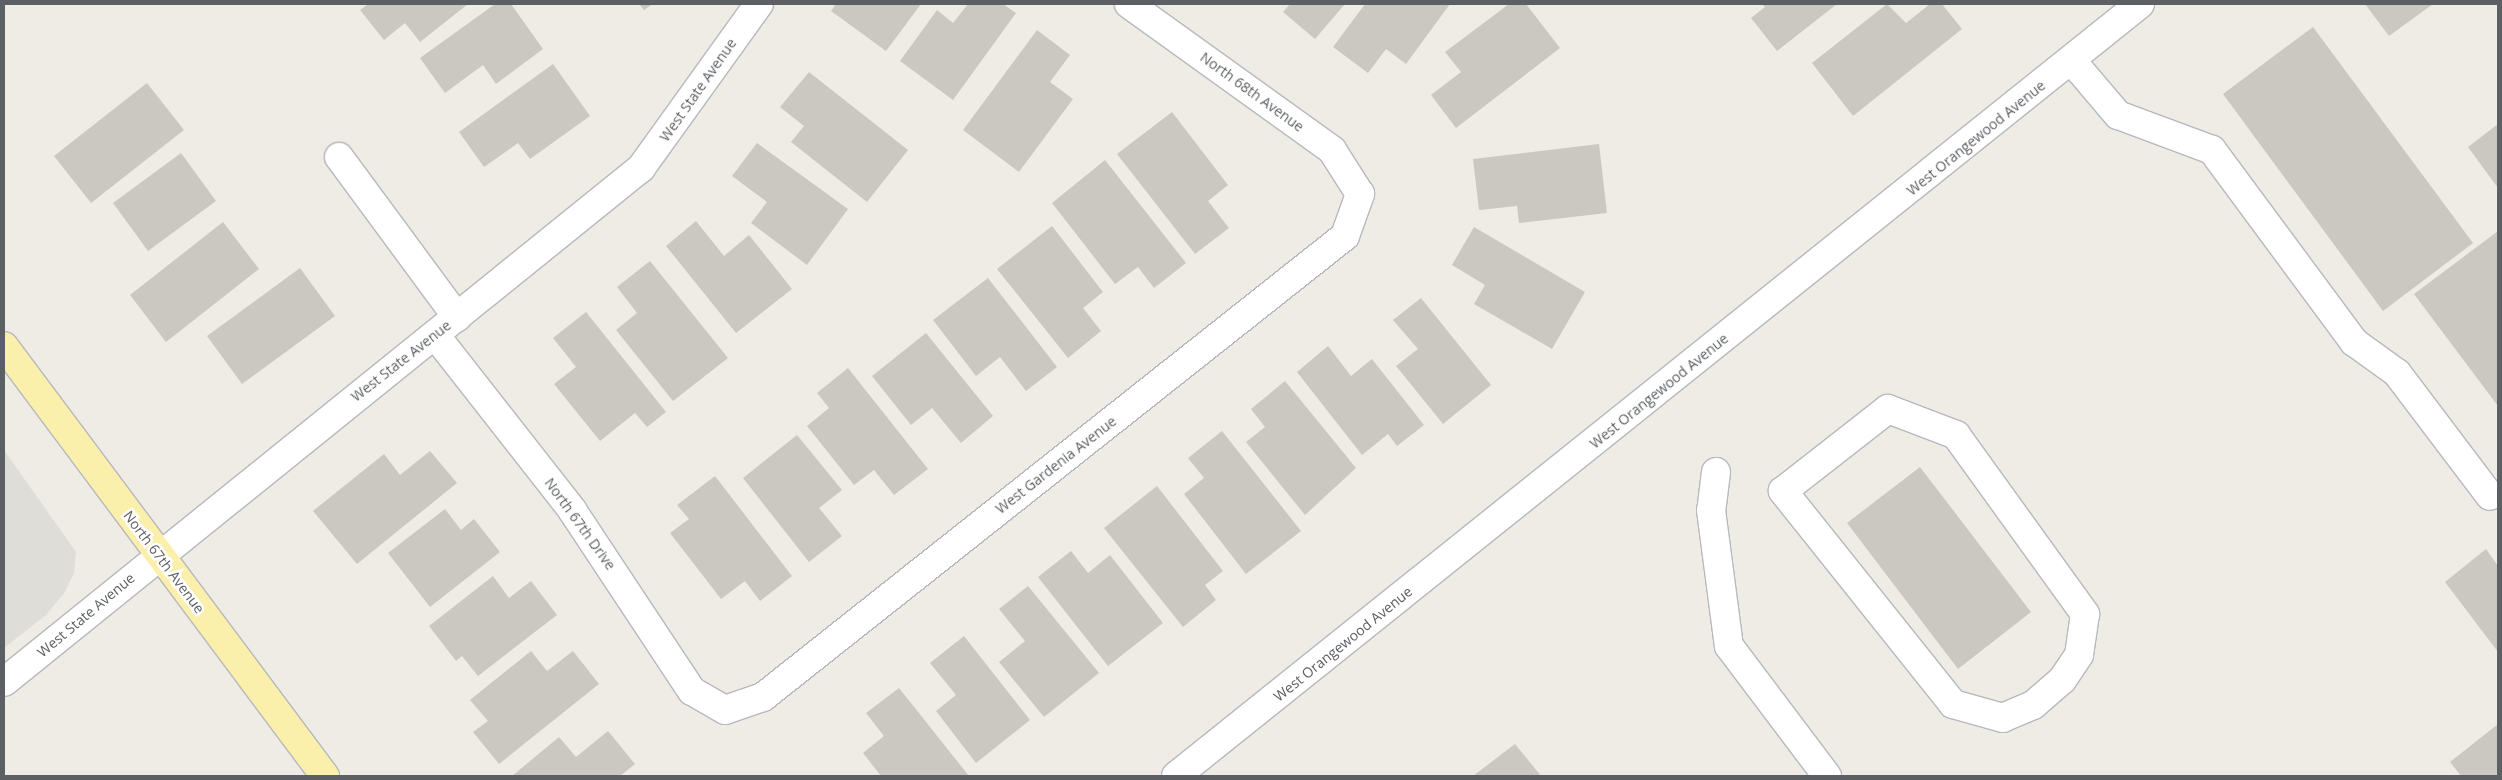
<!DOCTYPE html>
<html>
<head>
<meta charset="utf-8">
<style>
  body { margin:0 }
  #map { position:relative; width:2502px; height:780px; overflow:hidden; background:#eeece4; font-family:"Open Sans",sans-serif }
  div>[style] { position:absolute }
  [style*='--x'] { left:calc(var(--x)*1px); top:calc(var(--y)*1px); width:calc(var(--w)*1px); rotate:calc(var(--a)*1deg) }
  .industrial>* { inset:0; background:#dfddd8 }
  .building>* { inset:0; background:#cbc8c2 }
  .roads { filter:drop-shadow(1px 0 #b6b9bd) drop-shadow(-1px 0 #b6b9bd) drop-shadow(0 1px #b6b9bd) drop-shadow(0 -1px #b6b9bd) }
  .minor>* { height:28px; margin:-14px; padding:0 14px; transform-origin:14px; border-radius:14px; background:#fff }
  .major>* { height:28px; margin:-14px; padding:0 14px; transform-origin:14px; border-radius:14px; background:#fbf0ab }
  span { translate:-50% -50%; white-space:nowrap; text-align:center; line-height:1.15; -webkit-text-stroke:5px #fff; paint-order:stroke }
  .street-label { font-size:14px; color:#5c5f63 }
  .frame { position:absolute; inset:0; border:5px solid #5c5f63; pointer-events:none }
</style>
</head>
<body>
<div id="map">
  <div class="industrial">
    <i style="clip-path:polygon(4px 450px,76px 552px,74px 573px,65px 592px,46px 615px,4px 648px)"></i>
  </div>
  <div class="building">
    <i style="clip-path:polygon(368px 4px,468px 4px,420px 42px,405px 23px,384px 40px,360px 10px)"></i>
    <i style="clip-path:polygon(495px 4px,511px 4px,543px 49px,496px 84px,483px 65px,445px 93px,420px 58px)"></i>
    <i style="clip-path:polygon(639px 4px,653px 4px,644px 10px)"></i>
    <i style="clip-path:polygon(836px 4px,921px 4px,886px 51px,831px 11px)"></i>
    <i style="clip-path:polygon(968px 4px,1003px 4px,1016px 13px,953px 100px,900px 61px,937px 10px,953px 23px)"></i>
    <i style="clip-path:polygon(1290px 4px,1345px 4px,1315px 39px,1283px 12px)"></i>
    <i style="clip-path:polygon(1365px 4px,1450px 4px,1406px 64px,1386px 49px,1368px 73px,1333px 47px)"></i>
    <i style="clip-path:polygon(1509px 4px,1526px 4px,1560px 48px,1456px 128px,1431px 95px,1461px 72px,1445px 52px)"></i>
    <i style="clip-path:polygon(1762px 4px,1837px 4px,1777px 51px,1751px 18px,1765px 7px)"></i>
    <i style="clip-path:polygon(1887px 4px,1906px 23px,1930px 4px,1942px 4px,1962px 29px,1853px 116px,1812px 63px)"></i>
    <i style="clip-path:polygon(2365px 4px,2433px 4px,2389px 36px)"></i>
    <i style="clip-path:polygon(2313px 27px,2473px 243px,2383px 311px,2223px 94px)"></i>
    <i style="clip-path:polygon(1037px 30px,1070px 55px,1050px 82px,1073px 99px,1019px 172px,963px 130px)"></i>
    <i style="clip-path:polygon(553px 64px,590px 116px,530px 159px,518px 143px,484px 167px,459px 132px)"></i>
    <i style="clip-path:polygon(809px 72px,908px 150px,867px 202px,791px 142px,804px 126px,780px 107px)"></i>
    <i style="clip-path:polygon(147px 83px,184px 130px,91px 203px,54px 156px)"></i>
    <i style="clip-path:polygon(1172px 112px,1228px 185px,1208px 201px,1229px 228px,1195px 254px,1117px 154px)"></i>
    <i style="clip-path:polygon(2498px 124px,2498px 188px,2468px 147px)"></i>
    <i style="clip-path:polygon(757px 143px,848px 209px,807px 265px,751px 223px,767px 202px,732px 176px)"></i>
    <i style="clip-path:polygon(1599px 144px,1607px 213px,1519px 223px,1517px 206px,1479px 210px,1473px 159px)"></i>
    <i style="clip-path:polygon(181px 153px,216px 201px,148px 251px,113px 203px)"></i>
    <i style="clip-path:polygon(1105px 160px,1186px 263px,1154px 288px,1138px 267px,1115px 284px,1052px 203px)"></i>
    <i style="clip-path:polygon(696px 221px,724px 256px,749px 235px,792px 289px,736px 333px,666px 246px)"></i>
    <i style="clip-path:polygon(223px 222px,259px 269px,166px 342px,130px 295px)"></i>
    <i style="clip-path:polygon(1052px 226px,1103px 292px,1083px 308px,1101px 331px,1068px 358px,997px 269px)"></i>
    <i style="clip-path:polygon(1474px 227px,1585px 292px,1552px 349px,1474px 304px,1485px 285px,1452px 265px)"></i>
    <i style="clip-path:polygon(2498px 231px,2498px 406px,2414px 294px)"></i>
    <i style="clip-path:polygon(650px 261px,728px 358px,673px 401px,616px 330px,637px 313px,617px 287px)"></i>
    <i style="clip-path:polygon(300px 268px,335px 316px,242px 384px,207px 336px)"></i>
    <i style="clip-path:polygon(988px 278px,1057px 367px,1026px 391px,1000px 357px,976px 376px,933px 320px)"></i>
    <i style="clip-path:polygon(1421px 298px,1491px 385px,1443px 424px,1396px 366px,1418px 349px,1393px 320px)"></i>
    <i style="clip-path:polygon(586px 312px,666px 412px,647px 427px,635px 413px,600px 441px,554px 384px,576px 367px,553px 338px)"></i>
    <i style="clip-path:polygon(926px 333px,993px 416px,961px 443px,932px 408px,911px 425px,872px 376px)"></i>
    <i style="clip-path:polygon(1328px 346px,1351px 376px,1372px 359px,1424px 425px,1397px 446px,1388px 434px,1362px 455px,1297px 372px)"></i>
    <i style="clip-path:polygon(848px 368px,928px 469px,894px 495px,874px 470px,854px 485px,807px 426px,829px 408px,817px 393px)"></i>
    <i style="clip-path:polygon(1285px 381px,1356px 468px,1305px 515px,1246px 442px,1265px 427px,1251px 409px)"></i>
    <i style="clip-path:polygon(1222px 431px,1301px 531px,1246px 574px,1184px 494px,1204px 478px,1188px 458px)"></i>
    <i style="clip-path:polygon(797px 435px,842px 490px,819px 508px,842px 536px,809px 562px,743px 478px)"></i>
    <i style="clip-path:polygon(430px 451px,457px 483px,357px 564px,313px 511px,384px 454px,400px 475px)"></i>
    <i style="clip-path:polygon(1920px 467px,2031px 612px,1958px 669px,1847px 523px)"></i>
    <i style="clip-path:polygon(715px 476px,792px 576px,760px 601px,745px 581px,721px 599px,670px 533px,689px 519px,677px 505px)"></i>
    <i style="clip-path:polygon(1157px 486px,1223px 571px,1205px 585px,1216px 600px,1183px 627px,1104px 528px)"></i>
    <i style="clip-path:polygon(445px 509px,461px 530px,474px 519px,500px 552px,430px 607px,388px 553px)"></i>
    <i style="clip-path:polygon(2486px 549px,2498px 566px,2498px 652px,2445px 582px)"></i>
    <i style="clip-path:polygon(1071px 551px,1088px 573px,1110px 555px,1163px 623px,1108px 666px,1038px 577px)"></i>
    <i style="clip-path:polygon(493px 576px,509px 598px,531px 581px,557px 615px,478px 676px,462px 656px,456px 661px,429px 626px)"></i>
    <i style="clip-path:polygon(1028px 586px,1099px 673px,1044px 717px,999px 662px,1025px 641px,999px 609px)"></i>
    <i style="clip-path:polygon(964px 636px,1030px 720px,976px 763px,936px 711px,956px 695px,930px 663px)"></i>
    <i style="clip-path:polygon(531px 651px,547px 671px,573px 651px,599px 684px,499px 764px,473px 732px,488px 721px,470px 700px)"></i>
    <i style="clip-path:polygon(899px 688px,969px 776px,881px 776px,863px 753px,884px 736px,866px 713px)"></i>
    <i style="clip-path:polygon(2498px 724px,2498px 776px,2461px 776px,2450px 762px)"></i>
    <i style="clip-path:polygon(608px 731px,635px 764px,620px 776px,512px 776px,559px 737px,576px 757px)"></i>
    <i style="clip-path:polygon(1515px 744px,1541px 776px,1473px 776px)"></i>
  </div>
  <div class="roads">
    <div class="minor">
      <i style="--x:2072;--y:61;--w:71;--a:49.6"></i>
      <i style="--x:2118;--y:115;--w:100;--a:20.4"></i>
      <i style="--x:2212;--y:150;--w:239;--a:53.5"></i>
      <i style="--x:2354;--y:342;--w:53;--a:35.8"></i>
      <i style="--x:2397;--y:373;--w:154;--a:52.9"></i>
      <i style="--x:339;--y:157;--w:199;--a:53.6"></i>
      <i style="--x:435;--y:335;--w:222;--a:51.9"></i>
      <i style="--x:572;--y:510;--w:217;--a:56.5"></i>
      <i style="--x:692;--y:691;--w:38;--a:30"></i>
      <i style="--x:725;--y:710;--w:40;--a:-18.9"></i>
      <i style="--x:763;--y:697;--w:742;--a:-38.38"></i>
      <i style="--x:1345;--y:236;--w:45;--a:-70.3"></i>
      <i style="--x:1360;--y:194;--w:52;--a:-122.5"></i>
      <i style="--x:1332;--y:150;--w:250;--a:-144.3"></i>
      <i style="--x:1888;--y:409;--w:73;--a:20.9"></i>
      <i style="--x:1956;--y:435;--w:221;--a:54.2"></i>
      <i style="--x:2085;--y:614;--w:41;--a:98.3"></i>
      <i style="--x:2079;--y:655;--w:30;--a:124"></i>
      <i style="--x:2062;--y:680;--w:38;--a:139"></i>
      <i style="--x:2033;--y:705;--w:33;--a:157"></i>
      <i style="--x:2003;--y:718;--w:52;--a:-164.4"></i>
      <i style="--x:1953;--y:704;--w:273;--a:-128.6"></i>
      <i style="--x:1783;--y:491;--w:133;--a:-38"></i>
      <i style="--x:1716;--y:472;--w:38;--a:97"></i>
      <i style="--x:1711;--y:510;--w:137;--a:82.5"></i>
      <i style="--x:1729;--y:646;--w:163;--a:53"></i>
      <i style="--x:4;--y:682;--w:819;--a:-38.9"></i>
      <i style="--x:641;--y:168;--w:202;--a:-54.3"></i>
      <i style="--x:1176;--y:776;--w:1235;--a:-38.69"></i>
    </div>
    <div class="major">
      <i style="--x:4;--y:346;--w:537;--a:53.26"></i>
    </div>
  </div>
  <div class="street-label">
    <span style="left:698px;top:90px;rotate:-55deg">West State Avenue</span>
    <span style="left:1252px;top:92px;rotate:36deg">North 68th Avenue</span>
    <span style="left:1976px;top:138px;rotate:-39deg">West Orangewood Avenue</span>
    <span style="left:401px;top:361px;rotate:-38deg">West State Avenue</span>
    <span style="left:1659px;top:391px;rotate:-39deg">West Orangewood Avenue</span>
    <span style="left:1056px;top:465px;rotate:-38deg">West Gardenia Avenue</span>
    <span style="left:580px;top:524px;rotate:54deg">North 67th Drive</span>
    <span style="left:164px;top:562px;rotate:53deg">North 67th Avenue</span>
    <span style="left:86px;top:615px;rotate:-40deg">West State Avenue</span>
    <span style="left:1343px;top:644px;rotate:-39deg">West Orangewood Avenue</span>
  </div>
  <div class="frame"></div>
</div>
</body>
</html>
